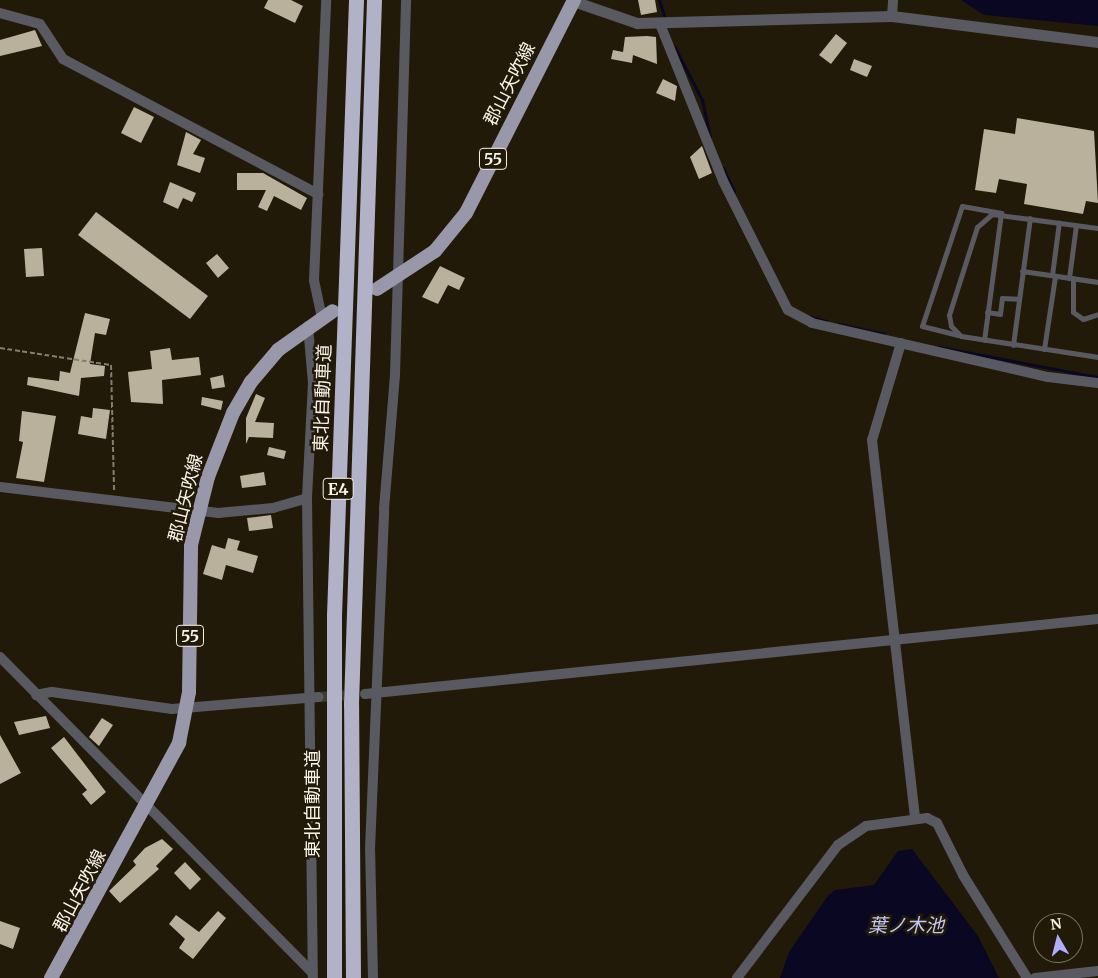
<!DOCTYPE html>
<html>
<head>
<meta charset="utf-8">
<style>
  body { margin:0 }
  #map { position:relative; width:1098px; height:978px; overflow:hidden; background:#211a09; font-family:Merriweather,"Noto Sans JP",serif }
  div>[style] { position:absolute }
  [style*='--x'] { left:calc(var(--x)*1px); top:calc(var(--y)*1px); width:calc(var(--w)*1px); rotate:calc(var(--a)*1deg) }
  .water>* { inset:0; background:#0a0722 }
  .stream>* { height:3px; margin:-1.5px; padding:0 1.5px; transform-origin:1.5px; border-radius:1.5px; background:#0a0722 }
  .building>* { inset:0; background:#bab19d }
  .minor-tunnel>* { height:10px; margin-top:-5px; transform-origin:0; background:repeating-linear-gradient(90deg,#413b2b 0 10px,transparent 0 15px) }
  .path>* { height:2px; margin-top:-1px; transform-origin:0; background:repeating-linear-gradient(90deg,#857e70 0 5px,transparent 0 7.5px) }
  .service>* { height:5px; margin:-2.5px; padding:0 2.5px; transform-origin:2.5px; border-radius:2.5px; background:#595962 }
  .minor>* { height:10px; margin:-5px; padding:0 5px; transform-origin:5px; border-radius:5px; background:#595962 }
  .tertiary>* { height:11px; margin:-5.5px; padding:0 5.5px; transform-origin:5.5px; border-radius:5.5px; background:#595962 }
  .primary>* { height:14px; margin:-7px; padding:0 7px; transform-origin:7px; border-radius:7px; background:#9898aa }
  .motorway>* { height:15px; margin:-7.5px; padding:0 7.5px; transform-origin:7.5px; border-radius:7.5px; background:#b1b2c7 }
  span { translate:-50% -50%; white-space:nowrap; text-align:center; line-height:1.15; -webkit-text-stroke:5px #211a09; paint-order:stroke }
  .shield-label span { padding:1px 4px; background:#211a09; border:1px solid; border-radius:4px; -webkit-text-stroke-width:0 }
  .shield-label { font-size:16px; color:#f9f4e9; font-weight:700 }
  .street-label { font-size:18px; color:#f9f4e9 }
  .water-label { font-size:19px; color:#c3c5f5; font-style:italic }
  .north { position:absolute; left:1033px; top:913px; width:50px; height:50px; box-sizing:border-box; background:#211a09; border:1px solid #777163; border-radius:50%; rotate:352deg; font-size:14px; font-weight:700; line-height:20px; text-align:center; color:#f9f4e9 }
  .north::after { content:''; display:block; margin:auto; width:18px; height:22px; background:#aeaefb; clip-path:polygon(50% 0,100% 100%,50% 72%,0 100%) }
</style>
</head>
<body>
<div id="map">
  <div class="water">
    <i style="clip-path:polygon(961px 0,1098px 0,1098px 26px,984px 15px)"></i>
    <i style="clip-path:polygon(912px 849px,978px 936px,999px 978px,780px 978px,789px 952px,827px 897px,835px 890px,874px 885px,898px 851px)"></i>
  </div>
  <div class="stream">
    <i style="--x:659;--y:0;--w:16;--a:72"></i>
    <i style="--x:674;--y:46;--w:61;--a:62.6"></i>
    <i style="--x:702;--y:100;--w:38;--a:78"></i>
    <i style="--x:723;--y:168;--w:26;--a:65"></i>
    <i style="--x:808;--y:316;--w:19;--a:16"></i>
    <i style="--x:839;--y:324;--w:46;--a:12.5"></i>
    <i style="--x:939;--y:347;--w:162;--a:10.7"></i>
  </div>
  <div class="building">
    <i style="clip-path:polygon(268px 0,291px 0,303px 6px,295px 23px,264px 8px)"></i>
    <i style="clip-path:polygon(638px 0,655px 0,657px 12px,641px 15px)"></i>
    <i style="clip-path:polygon(35px 30px,42px 46px,0 56px,0 40px)"></i>
    <i style="clip-path:polygon(836px 34px,847px 43px,831px 64px,819px 55px)"></i>
    <i style="clip-path:polygon(647px 36px,656px 37px,657px 64px,633px 55px,632px 63px,611px 59px,613px 50px,623px 52px,625px 37px)"></i>
    <i style="clip-path:polygon(854px 59px,872px 66px,867px 77px,850px 70px)"></i>
    <i style="clip-path:polygon(663px 79px,677px 86px,675px 101px,656px 93px)"></i>
    <i style="clip-path:polygon(134px 107px,154px 117px,141px 143px,121px 133px)"></i>
    <i style="clip-path:polygon(1017px 118px,1094px 131px,1098px 203px,1086px 201px,1083px 214px,1024px 204px,1027px 184px,999px 179px,996px 193px,975px 190px,984px 129px,1015px 134px)"></i>
    <i style="clip-path:polygon(186px 132px,201px 140px,193px 154px,205px 158px,200px 173px,177px 165px)"></i>
    <i style="clip-path:polygon(702px 146px,712px 173px,699px 179px,690px 157px)"></i>
    <i style="clip-path:polygon(237px 173px,263px 173px,307px 198px,301px 210px,274px 196px,267px 211px,258px 207px,266px 190px,237px 190px)"></i>
    <i style="clip-path:polygon(170px 182px,196px 193px,192px 202px,183px 198px,178px 209px,163px 202px)"></i>
    <i style="clip-path:polygon(96px 212px,208px 296px,190px 319px,78px 235px)"></i>
    <i style="clip-path:polygon(42px 248px,44px 276px,26px 277px,24px 249px)"></i>
    <i style="clip-path:polygon(217px 254px,229px 268px,218px 278px,206px 263px)"></i>
    <i style="clip-path:polygon(440px 266px,465px 278px,459px 290px,448px 285px,438px 304px,422px 297px)"></i>
    <i style="clip-path:polygon(85px 313px,110px 319px,106px 335px,95px 333px,90px 364px,105px 366px,104px 376px,81px 378px,79px 396px,27px 385px,28px 377px,59px 381px,60px 371px,70px 373px)"></i>
    <i style="clip-path:polygon(170px 348px,172px 360px,199px 357px,201px 375px,162px 380px,163px 404px,131px 402px,128px 372px,152px 369px,150px 351px)"></i>
    <i style="clip-path:polygon(223px 375px,225px 387px,212px 389px,210px 378px)"></i>
    <i style="clip-path:polygon(256px 394px,265px 398px,255px 422px,274px 423px,273px 438px,249px 437px,246px 444px,246px 418px)"></i>
    <i style="clip-path:polygon(202px 397px,223px 401px,221px 410px,201px 405px)"></i>
    <i style="clip-path:polygon(93px 408px,110px 410px,106px 439px,78px 434px,81px 416px,92px 418px)"></i>
    <i style="clip-path:polygon(22px 411px,56px 416px,44px 482px,16px 478px,23px 442px,19px 441px)"></i>
    <i style="clip-path:polygon(269px 447px,286px 451px,284px 459px,267px 455px)"></i>
    <i style="clip-path:polygon(264px 472px,266px 485px,242px 488px,240px 476px)"></i>
    <i style="clip-path:polygon(271px 515px,273px 528px,249px 531px,247px 518px)"></i>
    <i style="clip-path:polygon(228px 538px,240px 541px,237px 550px,258px 556px,253px 573px,226px 565px,222px 580px,203px 574px,212px 545px,225px 549px)"></i>
    <i style="clip-path:polygon(46px 716px,50px 728px,19px 735px,14px 722px)"></i>
    <i style="clip-path:polygon(102px 718px,113px 725px,99px 746px,89px 737px)"></i>
    <i style="clip-path:polygon(0 735px,21px 773px,0 784px)"></i>
    <i style="clip-path:polygon(64px 737px,106px 792px,91px 805px,82px 794px,87px 790px,51px 748px)"></i>
    <i style="clip-path:polygon(162px 839px,173px 849px,156px 866px,159px 869px,120px 903px,109px 891px,136px 865px,133px 861px,145px 848px)"></i>
    <i style="clip-path:polygon(185px 862px,201px 879px,190px 890px,174px 873px)"></i>
    <i style="clip-path:polygon(218px 911px,226px 918px,193px 959px,179px 948px,185px 939px,169px 924px,176px 915px,199px 932px)"></i>
    <i style="clip-path:polygon(0 921px,20px 928px,13px 949px,0 944px)"></i>
  </div>
  <div class="minor-tunnel">
    <i style="--x:319;--y:697;--w:46;--a:-3.7"></i>
  </div>
  <div class="path">
    <i style="--x:0;--y:348;--w:112;--a:8.7"></i>
    <i style="--x:111;--y:365;--w:126;--a:88.6"></i>
  </div>
  <div class="service">
    <i style="--x:1098;--y:228;--w:107;--a:-172.5"></i>
    <i style="--x:992;--y:214;--w:20;--a:139"></i>
    <i style="--x:977;--y:227;--w:92;--a:107.7"></i>
    <i style="--x:949;--y:315;--w:11;--a:80"></i>
    <i style="--x:951;--y:326;--w:14;--a:45"></i>
    <i style="--x:961;--y:336;--w:139;--a:8.7"></i>
    <i style="--x:1022;--y:271;--w:77;--a:8.2"></i>
    <i style="--x:1052;--y:275;--w:53;--a:-82.5"></i>
    <i style="--x:1069;--y:278;--w:53;--a:-82.5"></i>
    <i style="--x:1073;--y:278;--w:34;--a:90"></i>
    <i style="--x:1073;--y:312;--w:12;--a:35"></i>
    <i style="--x:1083;--y:319;--w:16;--a:-18"></i>
    <i style="--x:987;--y:312;--w:13;--a:9"></i>
    <i style="--x:1000;--y:314;--w:16;--a:-83"></i>
    <i style="--x:1002;--y:298;--w:17;--a:3"></i>
    <i style="--x:958;--y:335;--w:37;--a:-166"></i>
    <i style="--x:922;--y:326;--w:126;--a:-71.6"></i>
    <i style="--x:962;--y:206;--w:40;--a:10"></i>
    <i style="--x:1001;--y:213;--w:128;--a:97.6"></i>
    <i style="--x:1013;--y:345;--w:128;--a:-82.4"></i>
    <i style="--x:1044;--y:349;--w:74;--a:-81.4"></i>
  </div>
  <div class="minor">
    <i style="--x:0;--y:13;--w:41;--a:15.4"></i>
    <i style="--x:40;--y:24;--w:42;--a:56.7"></i>
    <i style="--x:63;--y:59;--w:289;--a:27.9"></i>
    <i style="--x:892;--y:16;--w:16;--a:-86"></i>
    <i style="--x:660;--y:24;--w:169;--a:68.1"></i>
    <i style="--x:723;--y:181;--w:144;--a:63.3"></i>
    <i style="--x:788;--y:310;--w:27;--a:28"></i>
    <i style="--x:812;--y:323;--w:242;--a:12.9"></i>
    <i style="--x:1048;--y:377;--w:50;--a:6.8"></i>
    <i style="--x:322;--y:318;--w:39;--a:-102"></i>
    <i style="--x:314;--y:280;--w:280;--a:-87.5"></i>
    <i style="--x:308;--y:326;--w:57;--a:85"></i>
    <i style="--x:313;--y:383;--w:115;--a:93"></i>
    <i style="--x:307;--y:498;--w:480;--a:89.3"></i>
    <i style="--x:901;--y:343;--w:101;--a:106.6"></i>
    <i style="--x:872;--y:440;--w:381;--a:83.5"></i>
    <i style="--x:0;--y:487;--w:220;--a:6.8"></i>
    <i style="--x:218;--y:513;--w:55;--a:-5.2"></i>
    <i style="--x:273;--y:508;--w:35;--a:-16"></i>
    <i style="--x:0;--y:657;--w:443;--a:45.3"></i>
    <i style="--x:365;--y:694;--w:737;--a:-5.84"></i>
    <i style="--x:36;--y:695;--w:16;--a:-11"></i>
    <i style="--x:52;--y:692;--w:121;--a:8.1"></i>
    <i style="--x:172;--y:709;--w:147;--a:-4.7"></i>
    <i style="--x:373;--y:978;--w:129;--a:-91.3"></i>
    <i style="--x:370;--y:849;--w:340;--a:-87.6"></i>
    <i style="--x:384;--y:509;--w:135;--a:-85.3"></i>
    <i style="--x:395;--y:374;--w:374;--a:-88.3"></i>
    <i style="--x:737;--y:978;--w:167;--a:-52.8"></i>
    <i style="--x:838;--y:845;--w:34;--a:-34"></i>
    <i style="--x:866;--y:826;--w:62;--a:-7.5"></i>
    <i style="--x:927;--y:818;--w:11;--a:27"></i>
    <i style="--x:937;--y:823;--w:58;--a:63.4"></i>
    <i style="--x:963;--y:875;--w:121;--a:58.1"></i>
    <i style="--x:1035;--y:978;--w:63;--a:-6.3"></i>
  </div>
  <div class="tertiary">
    <i style="--x:573;--y:1;--w:68;--a:19"></i>
    <i style="--x:637;--y:23;--w:255;--a:-1.6"></i>
    <i style="--x:892;--y:16;--w:208;--a:7.2"></i>
  </div>
  <div class="primary">
    <i style="--x:377;--y:289;--w:69;--a:-33.2"></i>
    <i style="--x:435;--y:251;--w:49;--a:-50.8"></i>
    <i style="--x:466;--y:213;--w:239;--a:-63.1"></i>
    <i style="--x:51;--y:978;--w:268;--a:-61.4"></i>
    <i style="--x:179;--y:743;--w:52;--a:-78.9"></i>
    <i style="--x:189;--y:692;--w:147;--a:-89.2"></i>
    <i style="--x:191;--y:545;--w:70;--a:-76"></i>
    <i style="--x:208;--y:477;--w:69;--a:-68.7"></i>
    <i style="--x:233;--y:413;--w:36;--a:-60"></i>
    <i style="--x:251;--y:382;--w:42;--a:-49.8"></i>
    <i style="--x:278;--y:350;--w:67;--a:-35.3"></i>
  </div>
  <div class="motorway">
    <i style="--x:334;--y:978;--w:363;--a:-90"></i>
    <i style="--x:334;--y:615;--w:615;--a:-87.95"></i>
    <i style="--x:353;--y:978;--w:274;--a:-90.4"></i>
    <i style="--x:351;--y:704;--w:704;--a:-88.13"></i>
  </div>
  <div class="shield-label">
    <span style="left:493px;top:159px">55</span>
    <span style="left:338px;top:489px">E4</span>
    <span style="left:190px;top:636px">55</span>
  </div>
  <div class="street-label">
    <span style="left:510px;top:84px;rotate:-63deg">郡山矢吹線</span>
    <span style="left:323px;top:398px;rotate:-88deg">東北自動車道</span>
    <span style="left:186px;top:498px;rotate:-76deg">郡山矢吹線</span>
    <span style="left:313px;top:804px;rotate:-90deg">東北自動車道</span>
    <span style="left:80px;top:891px;rotate:-62deg">郡山矢吹線</span>
  </div>
  <div class="water-label">
    <span style="left:906px;top:926px">葉ノ木池</span>
  </div>
  <div class="north">N</div>
</div>
</body>
</html>
